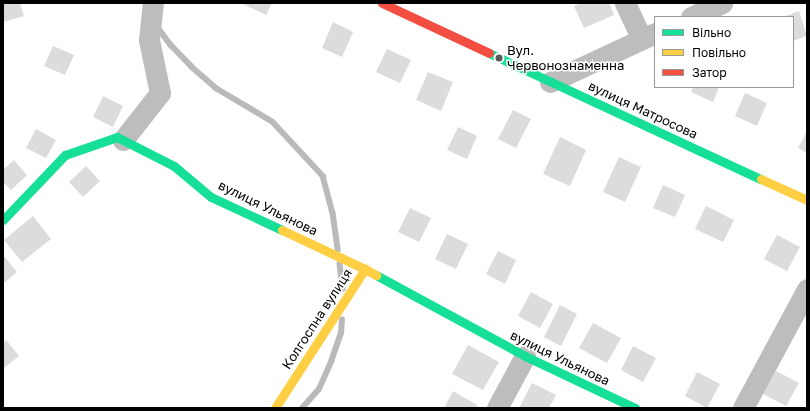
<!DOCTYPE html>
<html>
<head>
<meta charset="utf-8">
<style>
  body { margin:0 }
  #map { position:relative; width:810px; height:411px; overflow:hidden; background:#fff; font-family:"Golos Text",sans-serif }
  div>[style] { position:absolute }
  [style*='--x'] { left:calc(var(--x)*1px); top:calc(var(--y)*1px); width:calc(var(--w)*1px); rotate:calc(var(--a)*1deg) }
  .stream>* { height:5.5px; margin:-2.75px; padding:0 2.75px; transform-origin:2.75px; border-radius:2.75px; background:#bababa }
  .building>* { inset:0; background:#dcdcdc }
  .street>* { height:21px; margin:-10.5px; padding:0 10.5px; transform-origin:10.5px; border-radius:10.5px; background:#bdbdbd }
  .fast>* { height:9px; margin:-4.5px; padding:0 4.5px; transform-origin:4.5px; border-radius:4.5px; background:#16e098 }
  .slow>* { height:9px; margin:-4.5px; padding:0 4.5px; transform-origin:4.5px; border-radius:4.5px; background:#ffcf43 }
  .jam>* { height:9px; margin:-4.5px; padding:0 4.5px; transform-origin:4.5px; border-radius:4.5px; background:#f24e42 }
  .dots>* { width:11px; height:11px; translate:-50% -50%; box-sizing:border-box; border:2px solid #fff; border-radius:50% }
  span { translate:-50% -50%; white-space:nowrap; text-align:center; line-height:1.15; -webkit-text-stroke:3px #fff; paint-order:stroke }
  .poi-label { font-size:13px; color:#000 }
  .left { translate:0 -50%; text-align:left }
  .street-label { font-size:13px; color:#000 }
  .frame { position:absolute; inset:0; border:4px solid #000; pointer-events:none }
  .legend { position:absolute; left:654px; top:16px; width:140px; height:72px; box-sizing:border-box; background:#fff; border:1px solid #999; margin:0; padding:5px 7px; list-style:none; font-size:12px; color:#000 }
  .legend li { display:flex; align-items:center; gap:8px; height:20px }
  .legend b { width:20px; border:1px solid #999 }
</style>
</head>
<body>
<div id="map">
  <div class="stream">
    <i style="--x:157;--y:26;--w:24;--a:54"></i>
    <i style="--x:171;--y:45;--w:30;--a:46"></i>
    <i style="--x:192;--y:67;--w:32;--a:41"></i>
    <i style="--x:216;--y:88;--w:66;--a:30.8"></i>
    <i style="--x:273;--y:122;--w:74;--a:47.2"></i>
    <i style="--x:323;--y:176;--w:38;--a:75"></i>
    <i style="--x:333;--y:213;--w:37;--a:82"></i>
    <i style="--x:340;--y:264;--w:25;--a:83"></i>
    <i style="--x:302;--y:408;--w:25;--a:-48"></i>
    <i style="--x:319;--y:389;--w:30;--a:-66"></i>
    <i style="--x:331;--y:362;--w:31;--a:-71"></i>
    <i style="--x:341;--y:333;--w:13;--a:-86"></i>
  </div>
  <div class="building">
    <i style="clip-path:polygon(3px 3px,20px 3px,24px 16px,3px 22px)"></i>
    <i style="clip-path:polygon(241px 3px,272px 3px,266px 15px)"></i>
    <i style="clip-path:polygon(581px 3px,609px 3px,614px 15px,584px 28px,574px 6px)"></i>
    <i style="clip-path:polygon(799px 11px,807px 36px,793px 41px,793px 17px,783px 17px)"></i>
    <i style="clip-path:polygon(333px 22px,353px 32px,342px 57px,322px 48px)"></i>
    <i style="clip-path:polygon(53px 46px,74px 55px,65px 75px,44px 66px)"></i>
    <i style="clip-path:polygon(387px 49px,411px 60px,400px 83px,376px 72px)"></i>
    <i style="clip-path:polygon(428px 72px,453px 82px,441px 111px,416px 100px)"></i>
    <i style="clip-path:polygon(693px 87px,719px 87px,713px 102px,691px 92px)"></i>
    <i style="clip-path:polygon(745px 93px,767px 103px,757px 126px,735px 116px)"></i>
    <i style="clip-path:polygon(103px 96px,123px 106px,113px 127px,93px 117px)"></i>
    <i style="clip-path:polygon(513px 110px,531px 119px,516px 148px,498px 139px)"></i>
    <i style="clip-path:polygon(458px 127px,477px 136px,467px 159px,447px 150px)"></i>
    <i style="clip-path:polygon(36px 129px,56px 140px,46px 158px,26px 148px)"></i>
    <i style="clip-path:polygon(807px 131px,807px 153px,798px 148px)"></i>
    <i style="clip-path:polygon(560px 137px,586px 150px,570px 186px,543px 174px)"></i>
    <i style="clip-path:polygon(619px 157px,641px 167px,625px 202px,603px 192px)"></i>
    <i style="clip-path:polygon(14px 160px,27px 175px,11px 190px,3px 182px,3px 170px)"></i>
    <i style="clip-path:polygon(86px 166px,100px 181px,83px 197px,69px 182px)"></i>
    <i style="clip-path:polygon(663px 185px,685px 195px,675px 217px,653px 208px)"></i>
    <i style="clip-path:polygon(706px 206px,734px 220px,723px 242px,695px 229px)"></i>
    <i style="clip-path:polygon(410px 208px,431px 218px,419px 242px,398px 232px)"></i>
    <i style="clip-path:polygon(33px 216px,51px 239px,22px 262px,4px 240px)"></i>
    <i style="clip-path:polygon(447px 234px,468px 244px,456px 269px,435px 259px)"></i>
    <i style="clip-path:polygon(777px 235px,800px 247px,787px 271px,764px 259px)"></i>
    <i style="clip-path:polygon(498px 251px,516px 260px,505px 284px,486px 274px)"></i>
    <i style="clip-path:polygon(4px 256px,17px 272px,3px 284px,3px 257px)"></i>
    <i style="clip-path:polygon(531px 292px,553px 304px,540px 328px,518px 316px)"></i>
    <i style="clip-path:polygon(560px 305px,577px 314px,561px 346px,544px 337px)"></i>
    <i style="clip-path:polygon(593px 323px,621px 338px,607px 363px,579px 348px)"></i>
    <i style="clip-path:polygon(6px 340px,19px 356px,4px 368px,3px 343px)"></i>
    <i style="clip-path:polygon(468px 345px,499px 362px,483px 390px,452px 374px)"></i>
    <i style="clip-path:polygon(633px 346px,656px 358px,643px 382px,621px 370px)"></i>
    <i style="clip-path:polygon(776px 371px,799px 383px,786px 406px,763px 394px)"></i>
    <i style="clip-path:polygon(697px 372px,720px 384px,707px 408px,685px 396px)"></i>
    <i style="clip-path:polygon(532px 383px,556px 395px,549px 408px,519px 408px)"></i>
    <i style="clip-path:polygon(453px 391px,477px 405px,476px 408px,444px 408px)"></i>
  </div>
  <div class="street">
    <i style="--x:625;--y:3;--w:40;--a:65"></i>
    <i style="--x:691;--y:17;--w:34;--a:-24"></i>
    <i style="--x:550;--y:82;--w:116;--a:-25"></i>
    <i style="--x:123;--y:140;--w:60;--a:-51.8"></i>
    <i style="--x:160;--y:93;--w:54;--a:-101.7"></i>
    <i style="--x:149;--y:40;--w:37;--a:-84"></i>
    <i style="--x:497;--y:408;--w:59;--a:-61.7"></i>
    <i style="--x:743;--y:408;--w:135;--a:-61.7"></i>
  </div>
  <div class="fast">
    <i style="--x:489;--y:53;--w:300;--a:24.9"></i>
    <i style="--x:3;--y:220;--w:90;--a:-46.4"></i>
    <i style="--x:65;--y:155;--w:55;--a:-19.1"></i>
    <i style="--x:117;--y:137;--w:64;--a:27"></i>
    <i style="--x:174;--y:166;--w:48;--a:40"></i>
    <i style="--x:211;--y:197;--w:78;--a:24.9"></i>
    <i style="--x:376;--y:275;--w:170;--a:28.5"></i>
    <i style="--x:525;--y:356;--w:122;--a:25.3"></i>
  </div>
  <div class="slow">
    <i style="--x:761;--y:179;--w:51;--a:24.5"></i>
    <i style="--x:282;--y:230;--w:92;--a:25.2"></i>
    <i style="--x:275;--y:408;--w:166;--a:-57.1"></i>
    <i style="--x:365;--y:269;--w:13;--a:29"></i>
  </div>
  <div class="jam">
    <i style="--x:382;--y:3;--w:118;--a:25"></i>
  </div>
  <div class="dots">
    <i style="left:499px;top:58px;background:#595959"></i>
  </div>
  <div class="poi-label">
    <span class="left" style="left:507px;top:58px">Вул.<br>Червонознаменна</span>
  </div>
  <div class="street-label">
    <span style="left:643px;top:110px;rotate:25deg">вулиця Матросова</span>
    <span style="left:268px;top:208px;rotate:26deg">вулиця Ульянова</span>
    <span style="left:317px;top:319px;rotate:-57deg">Колгоспна вулиця</span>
    <span style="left:560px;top:358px;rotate:26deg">вулиця Ульянова</span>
  </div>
  <div class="frame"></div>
  <ul class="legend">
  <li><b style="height:5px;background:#16e098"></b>Вільно</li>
  <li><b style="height:5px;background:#ffcf43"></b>Повільно</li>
  <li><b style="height:5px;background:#f24e42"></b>Затор</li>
  </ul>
</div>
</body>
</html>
